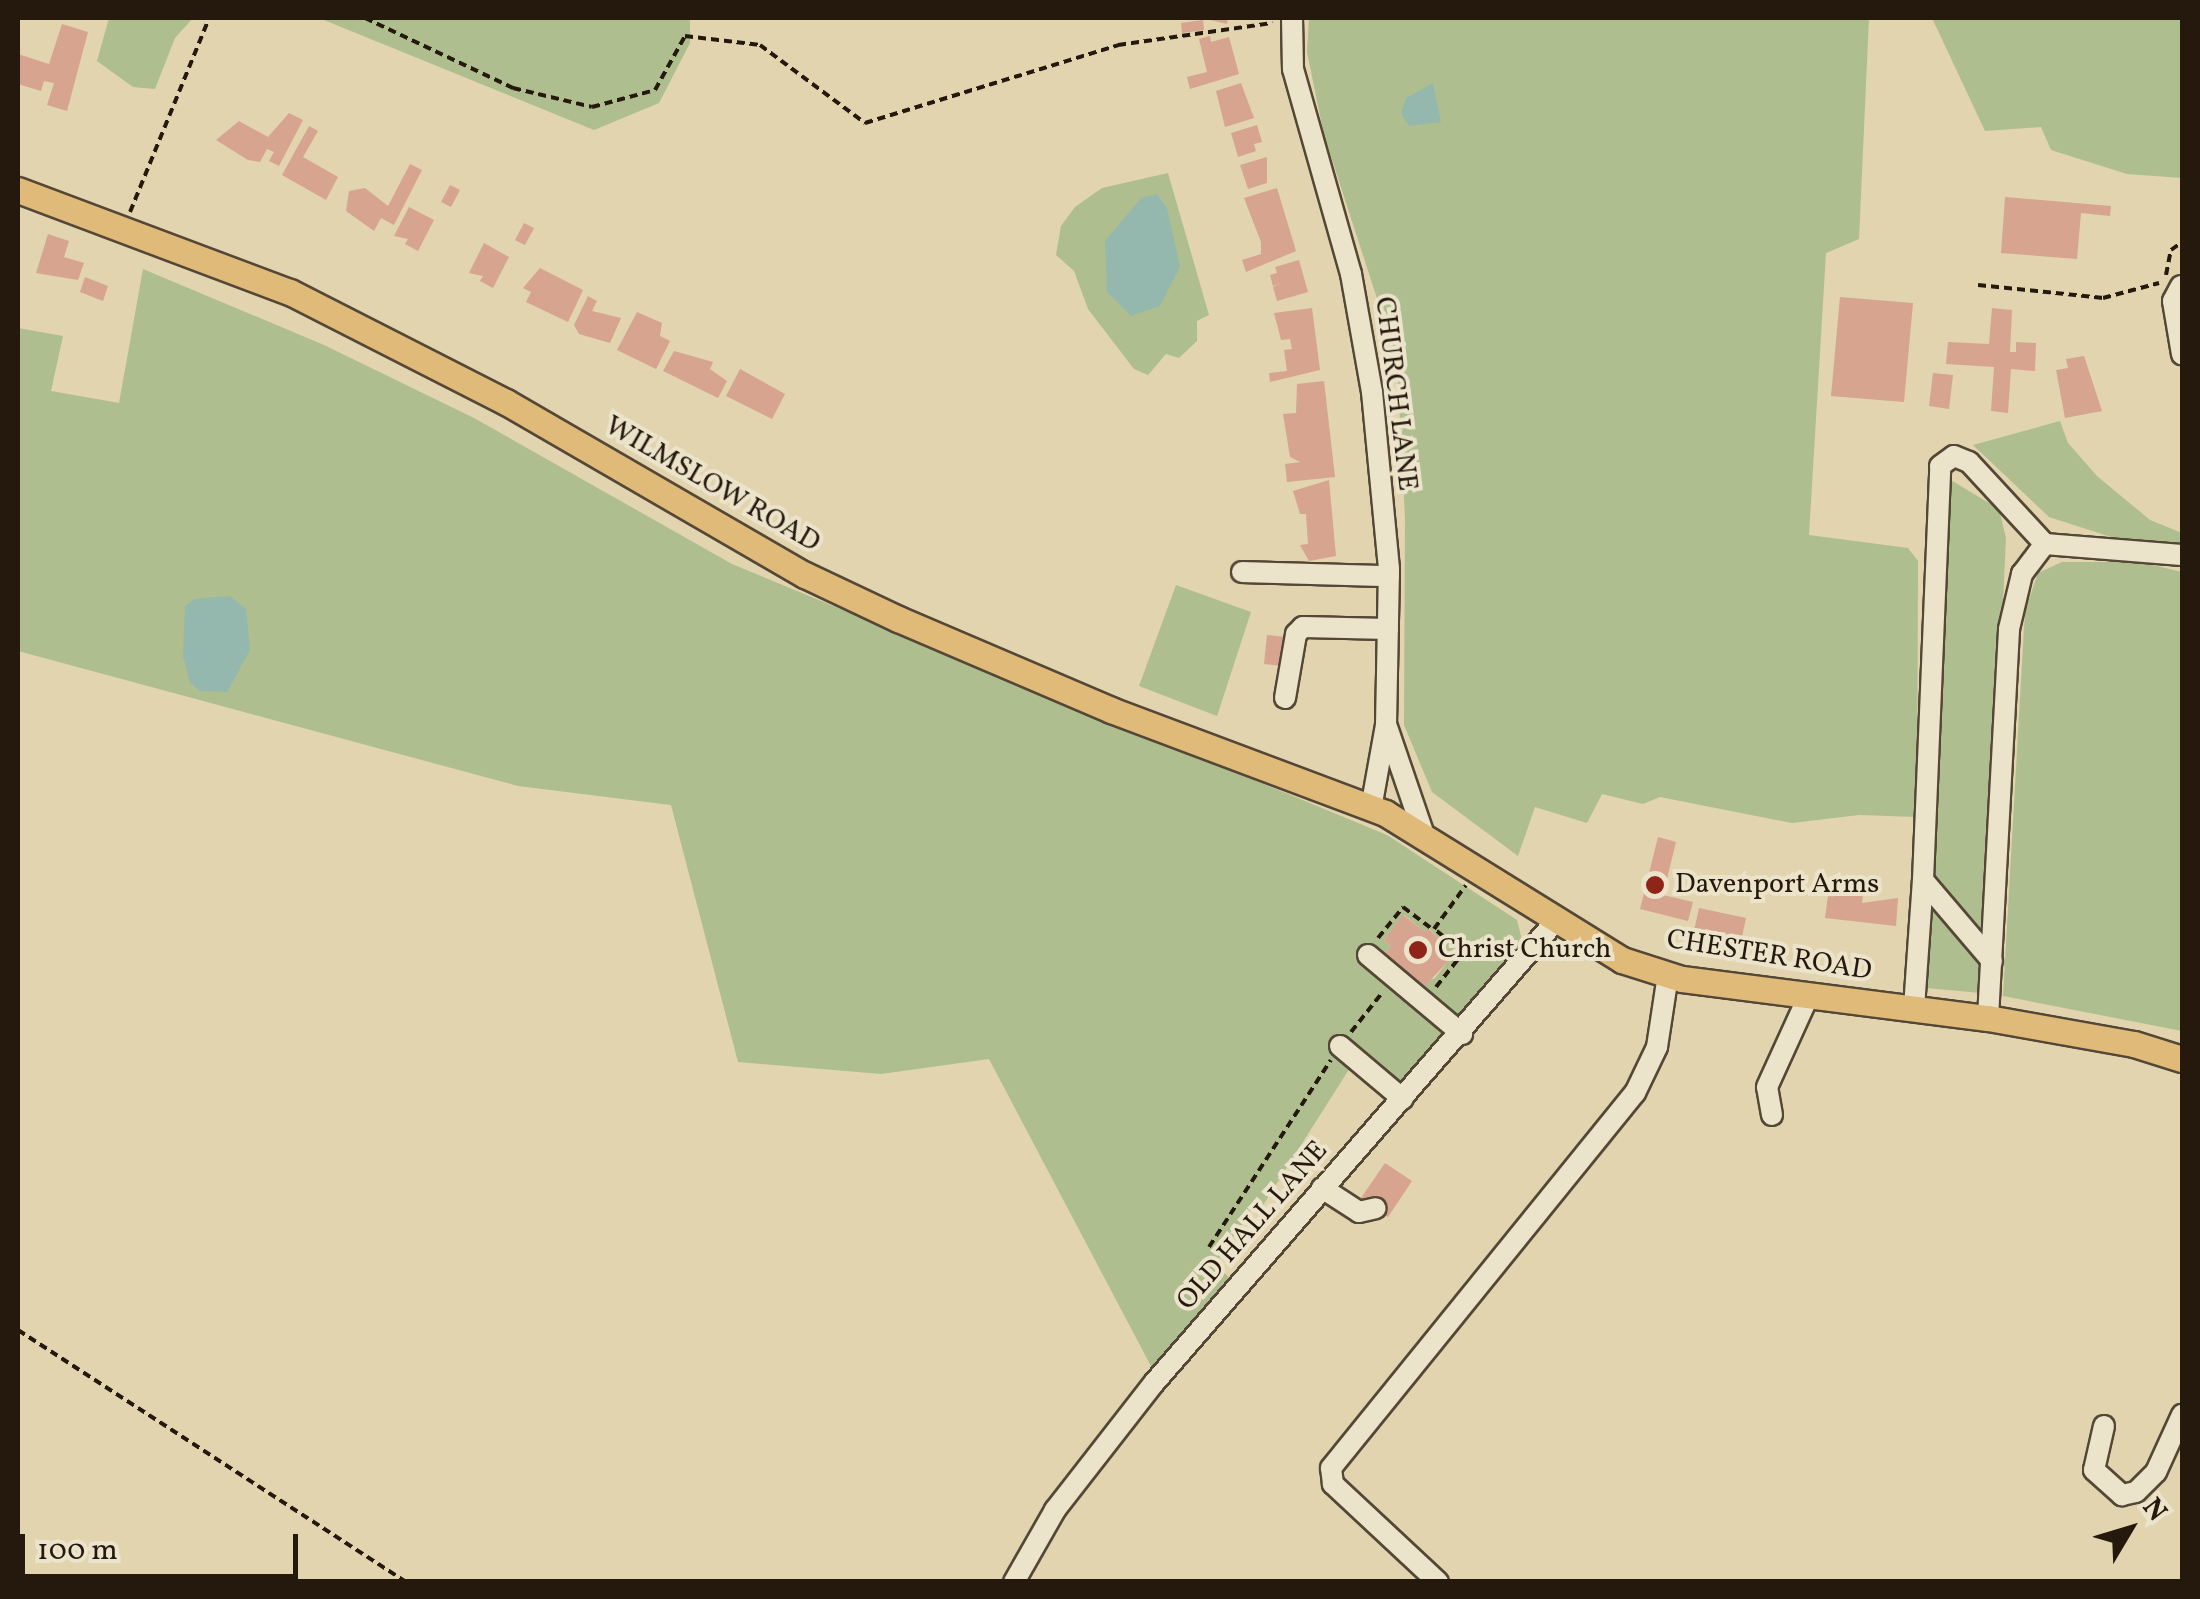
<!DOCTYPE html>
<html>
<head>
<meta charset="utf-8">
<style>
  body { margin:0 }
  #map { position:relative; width:2200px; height:1599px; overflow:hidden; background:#e1d4af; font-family:Vollkorn,serif }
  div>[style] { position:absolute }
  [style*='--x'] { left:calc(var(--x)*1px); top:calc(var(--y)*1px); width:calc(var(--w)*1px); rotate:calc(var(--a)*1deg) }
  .green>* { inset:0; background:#aebe8f }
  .water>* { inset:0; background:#94b8ae }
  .building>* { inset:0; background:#d6a48f }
  .path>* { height:4px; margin-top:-2px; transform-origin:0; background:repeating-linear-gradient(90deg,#25180d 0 8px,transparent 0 13px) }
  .roads { filter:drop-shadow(2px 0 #544736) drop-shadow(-2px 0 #544736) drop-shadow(0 2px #544736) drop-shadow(0 -2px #544736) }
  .minor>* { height:20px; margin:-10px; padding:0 10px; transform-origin:10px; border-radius:10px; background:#ece3cb }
  .major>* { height:25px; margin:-12.5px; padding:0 12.5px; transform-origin:12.5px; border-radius:12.5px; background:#e0ba78 }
  .dots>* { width:28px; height:28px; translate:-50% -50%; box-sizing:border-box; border:5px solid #ece3cb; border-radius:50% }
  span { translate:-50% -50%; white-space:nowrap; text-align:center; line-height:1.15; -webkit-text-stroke:8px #ece3cb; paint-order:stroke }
  .street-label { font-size:28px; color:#25180d }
  .poi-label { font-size:28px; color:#25180d }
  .left { translate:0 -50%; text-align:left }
  .frame { position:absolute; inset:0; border:20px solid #25180d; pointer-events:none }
  .north { position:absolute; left:2080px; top:1479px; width:100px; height:100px; -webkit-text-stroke:8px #ece3cb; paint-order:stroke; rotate:52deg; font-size:28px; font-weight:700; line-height:40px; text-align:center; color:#25180d }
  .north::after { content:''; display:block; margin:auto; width:35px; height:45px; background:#25180d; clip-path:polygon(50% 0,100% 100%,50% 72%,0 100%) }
  .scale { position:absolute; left:20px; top:1534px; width:278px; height:45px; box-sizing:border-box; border:5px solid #25180d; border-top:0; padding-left:12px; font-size:30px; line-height:35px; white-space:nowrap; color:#25180d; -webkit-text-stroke:8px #ece3cb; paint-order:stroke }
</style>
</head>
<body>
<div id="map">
  <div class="green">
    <i style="clip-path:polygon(109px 18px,193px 18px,175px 38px,155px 89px,133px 87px,97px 61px)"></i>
    <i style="clip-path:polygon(319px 18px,690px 18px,690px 43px,659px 103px,594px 130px)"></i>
    <i style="clip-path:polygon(1309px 18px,1869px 18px,1859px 239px,1826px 253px,1809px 535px,1908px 548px,1918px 561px,1917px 817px,1859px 815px,1792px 823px,1660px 797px,1643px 804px,1602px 794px,1587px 823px,1535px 807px,1518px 856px,1432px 792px,1404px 725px,1405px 518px,1397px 360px,1324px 135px,1307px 52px)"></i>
    <i style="clip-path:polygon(1932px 18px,2182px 18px,2182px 178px,2127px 174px,2051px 150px,2041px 127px,1985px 131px)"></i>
    <i style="clip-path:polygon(1168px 173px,1209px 315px,1197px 321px,1197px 341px,1179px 358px,1166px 354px,1148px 375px,1134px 369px,1088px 309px,1074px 271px,1056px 255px,1061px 226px,1075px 207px,1102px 188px)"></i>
    <i style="clip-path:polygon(evenodd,143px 269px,324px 345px,474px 418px,732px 564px,1387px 835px,1517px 920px,1524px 948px,1400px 1089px,1358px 1055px,1260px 1210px,1254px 1206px,1215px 1265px,1229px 1277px,1153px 1370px,989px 1059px,881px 1074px,738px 1062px,671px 805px,518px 786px,18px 651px,18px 328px,63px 336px,51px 391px,119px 403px,143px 269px,1404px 915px,1425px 932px,1429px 928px,1453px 955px,1435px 978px,1417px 986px,1381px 959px,1391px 946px,1384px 940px,1404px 915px)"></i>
    <i style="clip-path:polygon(2060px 421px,2068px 443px,2097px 476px,2150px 520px,2182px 533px,2182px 543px,2111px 537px,2049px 517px,1973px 445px)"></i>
    <i style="clip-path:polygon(1949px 479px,1999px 509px,2006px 538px,1987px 942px,1932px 877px,1940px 566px)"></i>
    <i style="clip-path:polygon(2062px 562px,2140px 562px,2182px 572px,2182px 1031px,2003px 996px,2025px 611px,2038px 573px)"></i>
    <i style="clip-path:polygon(1176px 585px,1251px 612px,1217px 716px,1139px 686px)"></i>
    <i style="clip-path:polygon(1930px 899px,1982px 960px,1981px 993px,1926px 988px)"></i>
  </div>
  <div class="water">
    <i style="clip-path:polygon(1433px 83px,1441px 122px,1409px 126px,1401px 113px,1406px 98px)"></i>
    <i style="clip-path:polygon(1157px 194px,1167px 208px,1180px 267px,1160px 306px,1131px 316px,1107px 292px,1105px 241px,1141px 198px)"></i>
    <i style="clip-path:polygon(230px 596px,246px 609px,250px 650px,227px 692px,200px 691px,190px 683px,183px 656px,185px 606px,194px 599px)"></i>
  </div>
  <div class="building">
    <i style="clip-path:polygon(1202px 18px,1228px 18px,1227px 24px)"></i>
    <i style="clip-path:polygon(1203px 20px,1204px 30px,1182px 33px,1181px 23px)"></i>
    <i style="clip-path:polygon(62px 24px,88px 32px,67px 111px,47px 105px,54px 83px,44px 81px,41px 91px,18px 84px,18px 54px,49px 64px)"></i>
    <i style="clip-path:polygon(1210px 36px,1211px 42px,1229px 37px,1239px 74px,1190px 89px,1187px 77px,1207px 72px,1199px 39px)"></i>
    <i style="clip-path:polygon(1241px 83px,1254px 118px,1225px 127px,1216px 91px)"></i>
    <i style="clip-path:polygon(289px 113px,303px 120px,279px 166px,269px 161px,274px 152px,267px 149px,260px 162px,248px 160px,216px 140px,239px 121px,268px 137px)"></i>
    <i style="clip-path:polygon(1257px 125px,1262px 142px,1254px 144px,1256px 151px,1238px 157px,1231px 133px)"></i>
    <i style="clip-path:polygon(309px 126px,318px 131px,303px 157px,338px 177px,326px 200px,282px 175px)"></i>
    <i style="clip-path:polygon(1267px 157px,1267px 183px,1248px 189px,1240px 165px)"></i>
    <i style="clip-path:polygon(410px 164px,422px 170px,394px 225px,381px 218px,374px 231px,346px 211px,349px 191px,365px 188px,388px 206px)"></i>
    <i style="clip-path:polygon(450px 185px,460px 190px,451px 207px,441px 202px)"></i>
    <i style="clip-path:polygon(1277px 188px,1296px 251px,1246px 272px,1242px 260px,1261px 254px,1261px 242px,1244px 198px)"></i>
    <i style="clip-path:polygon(2005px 197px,2111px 206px,2110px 216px,2081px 213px,2077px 259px,2001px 253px)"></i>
    <i style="clip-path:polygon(409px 207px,434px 220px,418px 251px,405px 244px,408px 239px,394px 236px)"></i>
    <i style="clip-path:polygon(524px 223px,534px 228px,525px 245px,515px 240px)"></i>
    <i style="clip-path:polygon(48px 234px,69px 241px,64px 257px,84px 263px,78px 280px,36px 273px)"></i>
    <i style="clip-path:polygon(484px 243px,509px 257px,493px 288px,480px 281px,483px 276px,469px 273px)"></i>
    <i style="clip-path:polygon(1299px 260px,1308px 292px,1277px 301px,1273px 287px,1281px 283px,1273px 286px,1270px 275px,1277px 273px,1275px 267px)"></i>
    <i style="clip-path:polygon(540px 268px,583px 290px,568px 322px,526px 302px,531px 292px,523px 288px)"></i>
    <i style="clip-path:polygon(85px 277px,108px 286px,103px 301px,80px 292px)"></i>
    <i style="clip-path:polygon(588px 296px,597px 301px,592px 311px,621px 318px,610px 343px,579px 334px,574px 325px)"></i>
    <i style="clip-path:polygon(1840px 297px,1913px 303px,1904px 402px,1831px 396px)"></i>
    <i style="clip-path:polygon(1312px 308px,1320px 370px,1270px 382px,1269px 373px,1287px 371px,1284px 350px,1292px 349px,1290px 339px,1281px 340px,1274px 313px)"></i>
    <i style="clip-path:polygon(1992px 308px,2012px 310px,2010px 352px,2016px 352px,2016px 342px,2036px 343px,2035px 371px,2011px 369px,2008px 413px,1991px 411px,1994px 367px,1946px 364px,1948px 342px,1989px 344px)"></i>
    <i style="clip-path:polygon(637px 312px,662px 323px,660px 336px,670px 341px,656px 369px,617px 350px)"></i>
    <i style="clip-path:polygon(674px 351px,713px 362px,710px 369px,727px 381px,718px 398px,663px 371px)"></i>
    <i style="clip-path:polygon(2084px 356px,2102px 411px,2065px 418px,2056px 370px,2068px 368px,2066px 359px)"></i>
    <i style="clip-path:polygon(740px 369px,785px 394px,772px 419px,726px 396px)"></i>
    <i style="clip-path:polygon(1933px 373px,1953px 375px,1949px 409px,1929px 406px)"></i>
    <i style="clip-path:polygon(1324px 381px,1335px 477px,1287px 482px,1285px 464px,1300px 462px,1290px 457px,1283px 414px,1296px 413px,1297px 384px)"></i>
    <i style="clip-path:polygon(1329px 480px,1336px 556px,1309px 561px,1300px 545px,1308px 544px,1306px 514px,1300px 514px,1293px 491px)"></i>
    <i style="clip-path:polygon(1267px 635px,1286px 637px,1283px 666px,1264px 664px)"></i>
    <i style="clip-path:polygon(1658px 837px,1676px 842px,1663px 895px,1693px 902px,1688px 921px,1640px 909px)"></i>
    <i style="clip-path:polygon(1830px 880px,1864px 884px,1862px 903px,1898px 898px,1896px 926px,1825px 918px)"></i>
    <i style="clip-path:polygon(1699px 908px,1746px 918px,1739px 951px,1692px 940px)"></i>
    <i style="clip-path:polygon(1403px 915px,1425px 932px,1428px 928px,1454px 955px,1424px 987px,1381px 959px,1391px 946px,1384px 940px)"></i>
    <i style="clip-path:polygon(1385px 1163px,1412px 1181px,1388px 1217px,1361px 1198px)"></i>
  </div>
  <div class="path">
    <i style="--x:365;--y:18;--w:164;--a:25.3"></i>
    <i style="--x:513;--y:88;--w:81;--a:13.5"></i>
    <i style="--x:592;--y:107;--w:65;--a:-15.1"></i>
    <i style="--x:655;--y:90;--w:62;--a:-60.9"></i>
    <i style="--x:685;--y:36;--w:76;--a:6.8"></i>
    <i style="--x:760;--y:45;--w:131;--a:36.6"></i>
    <i style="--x:865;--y:123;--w:265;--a:-17.1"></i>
    <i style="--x:1118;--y:45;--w:156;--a:-8.1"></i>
    <i style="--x:130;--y:212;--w:209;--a:-67.8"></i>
    <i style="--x:2166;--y:275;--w:25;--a:-79"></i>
    <i style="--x:2171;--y:250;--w:14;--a:-36"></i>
    <i style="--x:1978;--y:285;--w:126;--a:5.9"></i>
    <i style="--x:2103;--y:298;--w:58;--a:-15"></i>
    <i style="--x:1378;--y:938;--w:40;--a:-51"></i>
    <i style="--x:1403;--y:907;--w:38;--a:37"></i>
    <i style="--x:1436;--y:987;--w:43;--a:-51.5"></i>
    <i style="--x:1463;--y:953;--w:38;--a:-140"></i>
    <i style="--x:1434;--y:929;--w:54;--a:-54"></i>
    <i style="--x:1351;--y:1032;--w:50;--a:-51.5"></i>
    <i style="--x:1209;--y:1247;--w:223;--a:-56.9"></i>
    <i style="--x:18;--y:1330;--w:463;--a:33"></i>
  </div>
  <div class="roads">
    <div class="minor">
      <i style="--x:1292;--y:18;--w:51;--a:88.9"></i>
      <i style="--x:1293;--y:69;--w:213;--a:74.2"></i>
      <i style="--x:1351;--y:274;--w:120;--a:79.9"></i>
      <i style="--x:1372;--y:392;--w:178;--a:84.5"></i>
      <i style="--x:1389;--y:569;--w:156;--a:91.1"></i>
      <i style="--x:1386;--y:725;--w:84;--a:100.2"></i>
      <i style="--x:2181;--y:286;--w:17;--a:118"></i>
      <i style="--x:2173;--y:301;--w:54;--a:80.4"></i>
      <i style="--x:1242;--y:572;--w:147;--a:1.6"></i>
      <i style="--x:1285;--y:698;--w:65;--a:-80.2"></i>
      <i style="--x:1296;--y:634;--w:10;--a:-45"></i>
      <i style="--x:1303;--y:627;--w:85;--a:1.3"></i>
      <i style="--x:1387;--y:727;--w:111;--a:71.1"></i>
      <i style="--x:1368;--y:955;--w:123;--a:40"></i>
      <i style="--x:1992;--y:961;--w:106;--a:-130.4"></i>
      <i style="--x:1923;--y:880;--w:414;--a:-87.6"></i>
      <i style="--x:1940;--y:466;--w:17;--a:-36"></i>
      <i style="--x:1954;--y:456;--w:16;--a:22"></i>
      <i style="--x:1969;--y:462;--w:112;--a:47.2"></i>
      <i style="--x:2045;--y:544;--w:137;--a:4.6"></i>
      <i style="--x:1914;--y:1008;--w:128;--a:-86"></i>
      <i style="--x:1988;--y:1018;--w:390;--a:-86.9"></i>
      <i style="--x:2009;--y:629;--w:57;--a:-76.7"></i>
      <i style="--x:2022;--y:574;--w:38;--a:-53"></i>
      <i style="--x:1340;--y:1046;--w:82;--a:40.1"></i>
      <i style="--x:1772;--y:1115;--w:28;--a:-100"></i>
      <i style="--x:1767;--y:1087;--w:101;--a:-65.5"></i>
      <i style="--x:1322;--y:1188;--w:44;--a:33"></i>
      <i style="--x:1359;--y:1212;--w:17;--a:-13"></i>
      <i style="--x:2104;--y:1426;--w:45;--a:102.8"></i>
      <i style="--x:2094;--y:1470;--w:38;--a:42"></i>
      <i style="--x:2122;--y:1495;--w:14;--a:-12"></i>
      <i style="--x:2136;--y:1492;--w:28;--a:-45"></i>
      <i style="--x:2156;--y:1472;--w:63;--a:-65.5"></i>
      <i style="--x:1014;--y:1582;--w:83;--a:-60.3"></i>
      <i style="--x:1055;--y:1510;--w:161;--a:-52.1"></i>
      <i style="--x:1154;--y:1383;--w:610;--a:-48.99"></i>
      <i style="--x:1438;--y:1582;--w:144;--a:-137"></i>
      <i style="--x:1333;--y:1484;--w:16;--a:-97"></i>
      <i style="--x:1331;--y:1468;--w:483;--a:-51"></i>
      <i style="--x:1635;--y:1093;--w:51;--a:-64.4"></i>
      <i style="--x:1657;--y:1047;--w:73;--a:-81.3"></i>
    </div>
    <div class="major">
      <i style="--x:18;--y:190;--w:290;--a:20.6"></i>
      <i style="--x:290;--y:292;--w:242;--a:27"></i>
      <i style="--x:506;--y:402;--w:345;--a:30.1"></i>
      <i style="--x:805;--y:575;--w:103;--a:25.3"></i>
      <i style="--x:898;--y:619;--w:232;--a:23.1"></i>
      <i style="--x:1111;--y:710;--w:293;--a:20.6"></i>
      <i style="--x:1385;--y:813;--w:279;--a:31.8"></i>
      <i style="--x:1622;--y:960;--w:63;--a:17.6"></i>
      <i style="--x:1682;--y:979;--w:308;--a:7.3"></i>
      <i style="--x:1988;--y:1018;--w:148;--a:10.1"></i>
      <i style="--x:2134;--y:1044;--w:50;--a:17.4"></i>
    </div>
  </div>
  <div class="dots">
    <i style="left:1655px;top:885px;background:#8f2418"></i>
    <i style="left:1418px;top:950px;background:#8f2418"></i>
  </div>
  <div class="street-label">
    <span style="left:1395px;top:394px;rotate:83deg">CHURCH LANE</span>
    <span style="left:712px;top:485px;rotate:30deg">WILMSLOW ROAD</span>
    <span style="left:1769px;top:956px;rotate:9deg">CHESTER ROAD</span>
    <span style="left:1253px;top:1226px;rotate:-49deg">OLD HALL LANE</span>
  </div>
  <div class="poi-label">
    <span class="left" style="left:1675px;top:885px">Davenport Arms</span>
    <span class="left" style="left:1438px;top:950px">Christ Church</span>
  </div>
  <div class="frame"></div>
  <div class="north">N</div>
  <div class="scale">100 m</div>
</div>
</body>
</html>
